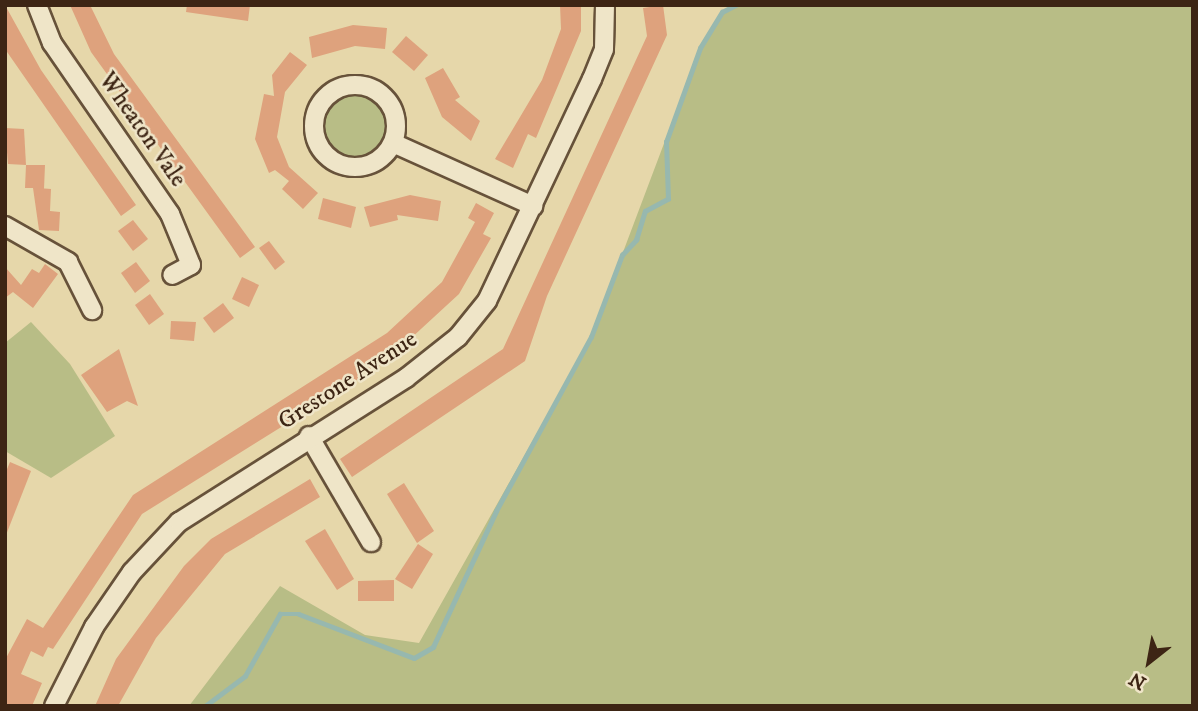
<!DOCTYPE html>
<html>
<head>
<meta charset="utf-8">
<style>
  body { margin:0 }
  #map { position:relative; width:1198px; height:711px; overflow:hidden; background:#e6d7aa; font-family:"IM FELL DW Pica",serif }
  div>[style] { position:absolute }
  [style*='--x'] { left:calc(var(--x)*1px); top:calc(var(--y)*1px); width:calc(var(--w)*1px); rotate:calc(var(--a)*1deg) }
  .green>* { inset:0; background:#b8bd86 }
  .round { border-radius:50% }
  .stream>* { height:4.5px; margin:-2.25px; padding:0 2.25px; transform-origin:2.25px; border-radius:2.25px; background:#97b8af }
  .building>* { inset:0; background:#dea27d }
  .roads { filter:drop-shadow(2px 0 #67523a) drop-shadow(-2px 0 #67523a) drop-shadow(0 2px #67523a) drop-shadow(0 -2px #67523a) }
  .street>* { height:18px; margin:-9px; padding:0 9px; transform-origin:9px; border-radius:9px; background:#efe5c8 }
  .street>.ring { margin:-9px; padding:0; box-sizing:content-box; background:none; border:18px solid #efe5c8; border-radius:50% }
  span { translate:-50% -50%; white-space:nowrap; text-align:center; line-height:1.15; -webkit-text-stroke:5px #efe5c8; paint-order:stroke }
  .street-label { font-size:24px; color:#3d2514 }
  .frame { position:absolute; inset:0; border:7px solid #3d2514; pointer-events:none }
  .north { position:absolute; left:1114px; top:627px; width:70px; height:70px; -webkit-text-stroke:5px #efe5c8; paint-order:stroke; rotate:211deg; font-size:19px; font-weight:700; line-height:28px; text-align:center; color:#3d2514 }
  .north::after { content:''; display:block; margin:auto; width:24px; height:32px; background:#3d2514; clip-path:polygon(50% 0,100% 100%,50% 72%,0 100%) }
</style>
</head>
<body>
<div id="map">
  <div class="green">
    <i style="clip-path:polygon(736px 5px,1193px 5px,1193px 706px,189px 706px,280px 586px,365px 635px,419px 643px,591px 337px,700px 48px,722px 12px)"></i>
    <i class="round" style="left:321px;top:93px;width:66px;height:66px"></i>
    <i style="clip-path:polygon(31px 322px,70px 364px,115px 436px,51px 478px,5px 451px,5px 343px)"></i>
  </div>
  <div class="stream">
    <i style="--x:205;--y:706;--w:50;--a:-36.9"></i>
    <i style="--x:245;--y:676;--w:71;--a:-60.6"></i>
    <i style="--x:280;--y:614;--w:19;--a:0"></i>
    <i style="--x:299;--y:614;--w:123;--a:20.9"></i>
    <i style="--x:414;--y:658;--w:22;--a:-30"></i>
    <i style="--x:433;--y:647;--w:150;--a:-65.1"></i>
    <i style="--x:496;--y:511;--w:198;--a:-61.4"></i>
    <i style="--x:591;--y:337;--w:88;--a:-69.3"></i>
    <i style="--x:622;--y:255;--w:21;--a:-47"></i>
    <i style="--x:636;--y:240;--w:30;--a:-73"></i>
    <i style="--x:645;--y:211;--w:26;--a:-28"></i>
    <i style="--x:668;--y:199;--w:57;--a:-92"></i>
    <i style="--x:666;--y:142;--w:100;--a:-70.1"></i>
    <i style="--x:700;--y:48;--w:42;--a:-58.6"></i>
    <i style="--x:722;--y:12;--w:16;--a:-27"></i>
  </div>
  <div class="building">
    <i style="clip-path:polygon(5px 5px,41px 70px,136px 205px,121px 216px,5px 49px)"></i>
    <i style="clip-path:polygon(70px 5px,90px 5px,114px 54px,255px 247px,240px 258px,91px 52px)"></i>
    <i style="clip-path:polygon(187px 5px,250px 5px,248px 21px,186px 12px)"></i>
    <i style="clip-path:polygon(560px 5px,581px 5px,581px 31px,536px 138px,528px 134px,513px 168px,495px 159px,542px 80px,561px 29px)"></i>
    <i style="clip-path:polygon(663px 5px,667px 35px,547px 296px,525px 361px,352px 477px,340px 459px,503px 349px,647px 36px,643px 8px)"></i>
    <i style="clip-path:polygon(353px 25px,387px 28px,385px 49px,355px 46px,312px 58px,309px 37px)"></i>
    <i style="clip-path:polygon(406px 36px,428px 55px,414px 71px,392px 52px)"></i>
    <i style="clip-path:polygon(290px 52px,307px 65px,285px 92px,277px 137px,289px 167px,318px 193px,303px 209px,282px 189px,289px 181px,275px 170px,269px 173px,255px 139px,264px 94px,274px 96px,272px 75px)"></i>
    <i style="clip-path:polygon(443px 68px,460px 97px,455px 100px,480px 121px,471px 141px,442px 117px,425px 78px)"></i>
    <i style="clip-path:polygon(5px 128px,24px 129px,26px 165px,8px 164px)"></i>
    <i style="clip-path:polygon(26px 165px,45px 165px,44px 189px,38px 188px,51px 189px,50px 211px,60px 212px,59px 231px,39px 230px,33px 188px,25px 188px)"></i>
    <i style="clip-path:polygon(410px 195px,441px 201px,438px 221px,397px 215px,398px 220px,370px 227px,364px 207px)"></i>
    <i style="clip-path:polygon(323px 198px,356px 207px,351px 228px,318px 219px)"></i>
    <i style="clip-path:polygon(476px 203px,494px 213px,483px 234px,491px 238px,459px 294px,384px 363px,142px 514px,53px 649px,48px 647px,43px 657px,31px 651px,21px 674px,42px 683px,32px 706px,5px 706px,5px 660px,27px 619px,43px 628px,133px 495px,387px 333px,442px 282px,475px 222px,468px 218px)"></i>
    <i style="clip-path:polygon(133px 220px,148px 239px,133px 251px,118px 231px)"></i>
    <i style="clip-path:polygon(269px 241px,285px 262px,275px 270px,259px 248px)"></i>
    <i style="clip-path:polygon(136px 262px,150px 281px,135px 293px,121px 273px)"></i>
    <i style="clip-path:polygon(45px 264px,58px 274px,33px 308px,13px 292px,5px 298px,5px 267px,21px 285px,32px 269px,39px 273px)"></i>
    <i style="clip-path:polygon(242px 277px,259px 285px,249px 307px,232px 299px)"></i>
    <i style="clip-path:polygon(150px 294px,164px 314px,149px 325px,135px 305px)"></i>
    <i style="clip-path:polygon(223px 303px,234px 318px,214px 333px,203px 318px)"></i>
    <i style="clip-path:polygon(171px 321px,196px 322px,194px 341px,170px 339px)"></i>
    <i style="clip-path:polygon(119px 349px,138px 406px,127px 401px,107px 412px,81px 375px)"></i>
    <i style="clip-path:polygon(10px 462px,31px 471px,6px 535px,5px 474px)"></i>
    <i style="clip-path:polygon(310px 479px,320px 497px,225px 554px,156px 638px,118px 706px,95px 706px,116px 659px,184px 566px,211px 539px)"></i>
    <i style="clip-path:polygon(404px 483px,434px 531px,417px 543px,387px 494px)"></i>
    <i style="clip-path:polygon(325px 529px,354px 579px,337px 590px,305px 541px)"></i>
    <i style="clip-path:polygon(418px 544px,433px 554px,412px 589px,395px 579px)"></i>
    <i style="clip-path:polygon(394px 580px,394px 601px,358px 601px,358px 581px)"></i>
  </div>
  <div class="roads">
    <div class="street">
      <i style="--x:37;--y:5;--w:41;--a:68.5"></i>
      <i style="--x:52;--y:43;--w:208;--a:55.4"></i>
      <i style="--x:170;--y:214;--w:55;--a:67.6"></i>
      <i style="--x:191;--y:265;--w:21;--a:152"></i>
      <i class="ring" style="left:314px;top:85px;width:64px;height:64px"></i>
      <i style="--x:393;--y:143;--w:154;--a:24.2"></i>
      <i style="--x:5;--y:226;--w:73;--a:29.7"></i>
      <i style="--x:68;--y:262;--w:54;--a:63.4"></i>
      <i style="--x:309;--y:436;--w:123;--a:59.7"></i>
      <i style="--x:54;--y:706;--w:89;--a:-63.1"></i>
      <i style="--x:94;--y:627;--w:67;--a:-55.4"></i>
      <i style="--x:132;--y:572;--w:69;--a:-46.8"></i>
      <i style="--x:179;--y:522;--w:269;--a:-32.4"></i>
      <i style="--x:406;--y:378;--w:66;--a:-38.3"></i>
      <i style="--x:458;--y:337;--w:46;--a:-51.1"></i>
      <i style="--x:487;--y:301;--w:246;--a:-64.7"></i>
      <i style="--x:592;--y:79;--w:32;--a:-68"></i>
      <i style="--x:604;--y:49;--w:44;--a:-88.7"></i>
    </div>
  </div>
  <div class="street-label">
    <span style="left:142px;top:130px;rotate:55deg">Wheaton Vale</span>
    <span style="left:348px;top:381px;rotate:-33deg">Grestone Avenue</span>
  </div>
  <div class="frame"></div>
  <div class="north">N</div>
</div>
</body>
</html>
